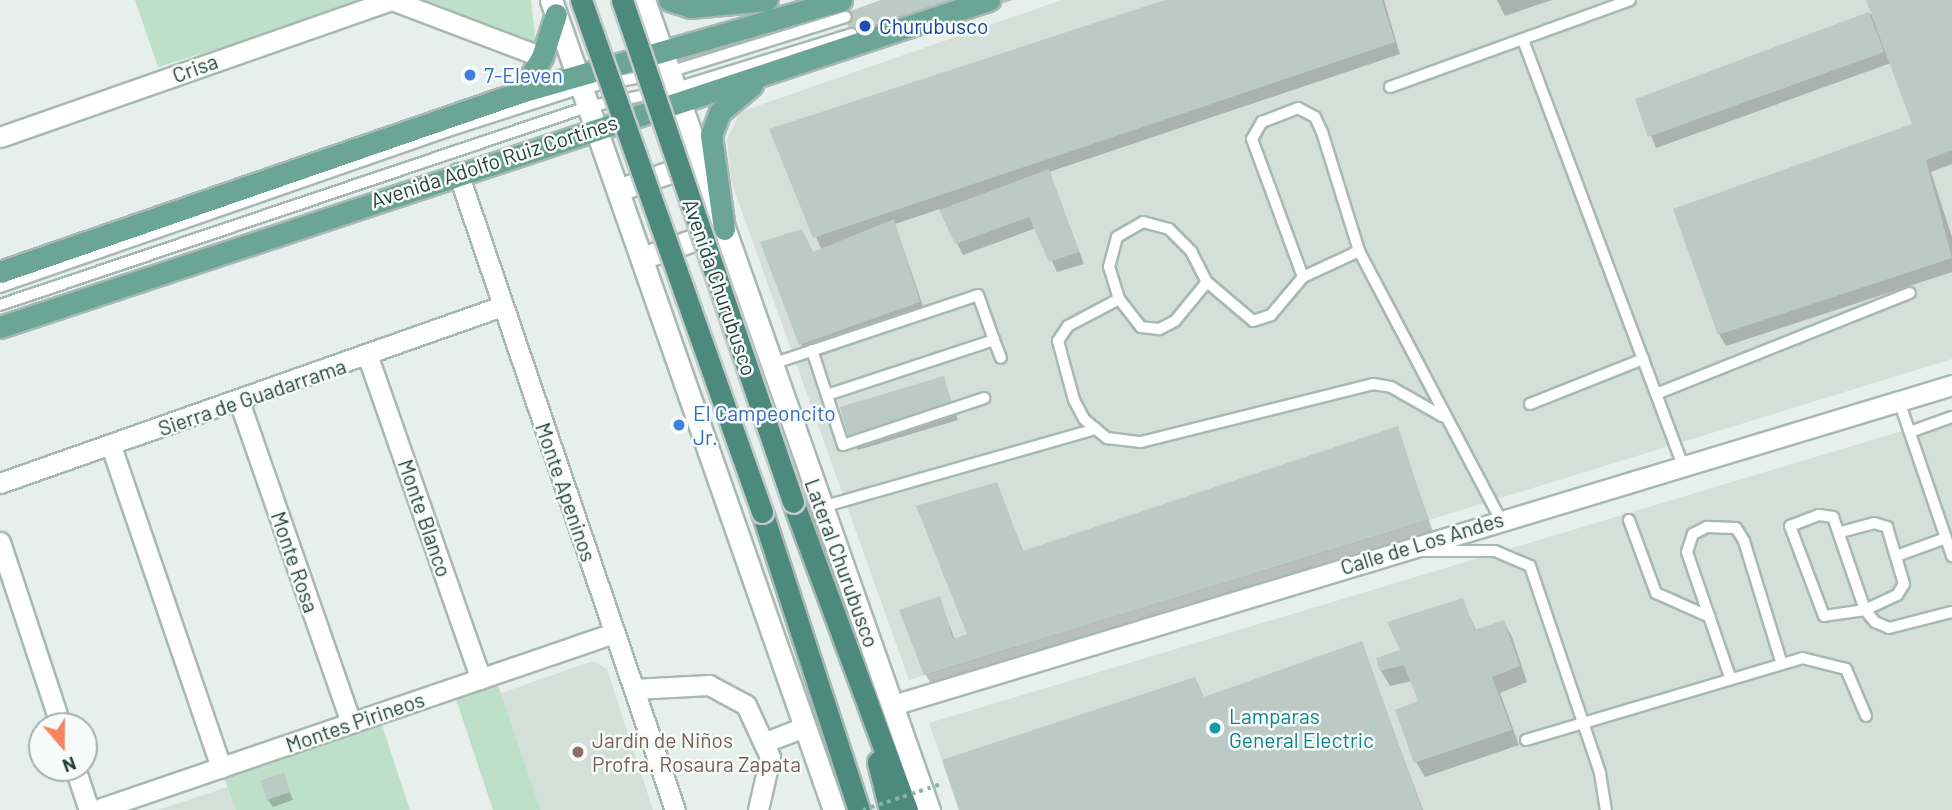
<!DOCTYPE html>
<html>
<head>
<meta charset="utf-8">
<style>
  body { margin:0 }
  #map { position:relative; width:1952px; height:810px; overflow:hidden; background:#e6efeb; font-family:Barlow,sans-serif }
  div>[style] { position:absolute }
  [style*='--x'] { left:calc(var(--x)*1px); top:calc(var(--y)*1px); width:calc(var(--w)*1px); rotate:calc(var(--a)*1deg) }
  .built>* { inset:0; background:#d4dfda }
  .green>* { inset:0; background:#bfe0c8 }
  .shadow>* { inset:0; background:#0003 }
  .building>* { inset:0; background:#bbcac4 }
  .roads { filter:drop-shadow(2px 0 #a8b8b2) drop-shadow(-2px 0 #a8b8b2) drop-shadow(0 2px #a8b8b2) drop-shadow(0 -2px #a8b8b2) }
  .service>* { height:10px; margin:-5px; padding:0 5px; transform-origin:5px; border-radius:5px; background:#fff }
  .minor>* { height:19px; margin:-9.5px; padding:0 9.5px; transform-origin:9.5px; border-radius:9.5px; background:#fff }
  .tertiary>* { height:21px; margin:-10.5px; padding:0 10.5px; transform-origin:10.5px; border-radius:10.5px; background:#fff }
  .primary>* { height:21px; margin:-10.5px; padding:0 10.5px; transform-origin:10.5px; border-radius:10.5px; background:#6aa596 }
  .trunk>* { height:21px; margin:-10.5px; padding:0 10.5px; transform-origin:10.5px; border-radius:10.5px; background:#4c8a7c }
  .path-bridge>* { height:3.5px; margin-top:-1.75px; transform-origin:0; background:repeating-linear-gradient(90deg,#86b3a5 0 3.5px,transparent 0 8.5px) }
  .bridges { filter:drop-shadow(2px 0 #c2cac8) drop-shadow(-2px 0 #c2cac8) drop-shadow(0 2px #c2cac8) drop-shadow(0 -2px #c2cac8) }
  .trunk-bridge>* { height:21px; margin:-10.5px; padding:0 10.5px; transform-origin:10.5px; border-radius:10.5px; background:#4c8a7c }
  .dots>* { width:19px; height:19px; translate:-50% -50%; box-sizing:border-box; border:4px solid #f7fbf9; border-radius:50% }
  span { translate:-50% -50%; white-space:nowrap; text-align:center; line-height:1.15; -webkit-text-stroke:5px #f7fbf9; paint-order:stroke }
  .transit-label { font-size:21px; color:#164399 }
  .left { translate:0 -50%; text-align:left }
  .street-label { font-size:21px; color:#24423a }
  .shop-label { font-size:21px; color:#366cbe }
  .culture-label { font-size:21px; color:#0d838f }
  .education-label { font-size:21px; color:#785e54 }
  .north { position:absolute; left:28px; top:712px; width:70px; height:70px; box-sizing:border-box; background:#f7fbf9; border:2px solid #a3b1ad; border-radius:50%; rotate:160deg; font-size:19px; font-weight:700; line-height:28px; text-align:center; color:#24423a }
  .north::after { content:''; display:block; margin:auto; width:24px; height:32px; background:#f4845f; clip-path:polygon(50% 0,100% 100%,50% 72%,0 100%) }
</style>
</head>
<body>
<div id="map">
  <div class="built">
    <i style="clip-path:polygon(1062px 0,1952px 0,1952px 359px,909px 680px,731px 181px,727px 140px,740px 112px)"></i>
    <i style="clip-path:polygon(1952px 416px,1952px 810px,959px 810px,929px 723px)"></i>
    <i style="clip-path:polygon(593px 661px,607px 669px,653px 810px,541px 810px,501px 693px)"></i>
    <i style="clip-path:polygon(227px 787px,236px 810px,158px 810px)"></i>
  </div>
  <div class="green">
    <i style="clip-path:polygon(135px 0,377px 0,158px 67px)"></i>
    <i style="clip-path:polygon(424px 0,531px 0,536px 44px)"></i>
    <i style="clip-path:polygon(498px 685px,501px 693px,541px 810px,493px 810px,456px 699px)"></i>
    <i style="clip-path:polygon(382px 725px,410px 810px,236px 810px,224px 778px)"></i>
  </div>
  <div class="shadow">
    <i style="clip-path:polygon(886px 0,1013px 0,863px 50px)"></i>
    <i style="clip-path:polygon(1170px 0,1384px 0,1400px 54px,1049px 172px,1084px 264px,1057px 272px,1036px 228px,963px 255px,940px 209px,895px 224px,927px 318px,810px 360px,801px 344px,813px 254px,822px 251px,772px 131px)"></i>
    <i style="clip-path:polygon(1497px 0,1552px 0,1505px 16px)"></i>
    <i style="clip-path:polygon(1868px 0,1952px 0,1952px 164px,1931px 172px,1952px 237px,1952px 272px,1726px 346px,1719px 334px,1915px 125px,1891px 63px,1656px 148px,1637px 100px,1873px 13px)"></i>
    <i style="clip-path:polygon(943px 378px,958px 420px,858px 450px,851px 438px)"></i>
    <i style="clip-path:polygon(1397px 428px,1433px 532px,932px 686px,926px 675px,902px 611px,939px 598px,955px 640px,969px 635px,996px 484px,1024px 553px)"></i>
    <i style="clip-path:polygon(1462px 600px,1477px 632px,1504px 622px,1512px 637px,1527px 682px,1500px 693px,1519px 745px,1425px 777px,1416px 762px,1420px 702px,1412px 681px,1390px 686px,1381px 671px)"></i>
    <i style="clip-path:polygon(1361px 644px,1423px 810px,961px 810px,1204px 699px)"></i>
    <i style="clip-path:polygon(283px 775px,293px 800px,273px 807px,268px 800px)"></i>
  </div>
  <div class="building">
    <i style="clip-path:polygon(881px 0,957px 0,852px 36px,844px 13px)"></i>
    <i style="clip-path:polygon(1165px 0,1382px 0,1395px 42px,813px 238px,769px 129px)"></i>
    <i style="clip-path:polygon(1866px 0,1952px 0,1952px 150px,1926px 160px,1952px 258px,1718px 335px,1673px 209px,1912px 124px)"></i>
    <i style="clip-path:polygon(1869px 12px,1884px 52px,1648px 137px,1635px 99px)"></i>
    <i style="clip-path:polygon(1049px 169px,1079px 252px,1049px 262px,1029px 217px,955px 244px,939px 210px)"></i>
    <i style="clip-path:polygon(894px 219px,920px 302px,799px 345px,760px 242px,802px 229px,813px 252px)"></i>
    <i style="clip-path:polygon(944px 376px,953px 409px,849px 439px,840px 407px)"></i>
    <i style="clip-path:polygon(1398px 426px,1428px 520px,924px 675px,899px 610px,940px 596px,953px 639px,967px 634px,916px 506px,997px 482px,1023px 551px)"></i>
    <i style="clip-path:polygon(1463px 598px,1475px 630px,1504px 620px,1520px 666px,1492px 677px,1512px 730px,1414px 763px,1395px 710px,1418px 701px,1404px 665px,1380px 671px,1376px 658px,1400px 650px,1387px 622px)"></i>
    <i style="clip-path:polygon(1362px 641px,1422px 810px,959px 810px,942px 760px,1195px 677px,1204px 697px)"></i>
    <i style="clip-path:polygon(284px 772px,290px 792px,267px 800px,260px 781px)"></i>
  </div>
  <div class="roads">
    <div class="service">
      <i style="--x:1523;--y:40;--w:452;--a:69.4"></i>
      <i style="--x:669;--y:72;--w:185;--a:-17.3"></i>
      <i style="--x:1390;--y:87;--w:255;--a:-19.9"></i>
      <i style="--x:673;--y:89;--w:187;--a:-17.1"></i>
      <i style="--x:1303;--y:277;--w:147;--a:-110.3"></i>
      <i style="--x:1252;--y:139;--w:20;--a:-60"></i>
      <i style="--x:1262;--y:122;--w:39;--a:-21"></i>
      <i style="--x:1298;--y:108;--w:19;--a:28"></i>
      <i style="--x:1315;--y:117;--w:17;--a:65"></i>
      <i style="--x:1322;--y:132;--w:125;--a:72.7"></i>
      <i style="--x:1359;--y:251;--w:302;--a:62.2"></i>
      <i style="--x:1207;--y:282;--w:50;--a:129.4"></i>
      <i style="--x:1175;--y:321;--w:18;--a:153"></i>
      <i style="--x:1159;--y:329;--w:18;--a:-174"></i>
      <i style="--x:1141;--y:327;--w:36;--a:-128"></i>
      <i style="--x:1119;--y:299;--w:34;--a:-107"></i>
      <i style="--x:1109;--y:267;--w:31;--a:-75"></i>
      <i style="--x:1117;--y:237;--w:30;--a:-30"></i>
      <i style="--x:1143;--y:222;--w:27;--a:15"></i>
      <i style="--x:1169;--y:229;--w:31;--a:45"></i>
      <i style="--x:1191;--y:251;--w:35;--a:63"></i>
      <i style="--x:1207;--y:282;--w:60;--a:40.3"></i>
      <i style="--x:1253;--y:321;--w:19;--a:-18"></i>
      <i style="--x:1271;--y:315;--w:50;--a:-49.9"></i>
      <i style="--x:1303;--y:277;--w:62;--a:-24.9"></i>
      <i style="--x:0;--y:287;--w:474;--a:-19.2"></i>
      <i style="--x:448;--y:131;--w:140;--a:-17.9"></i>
      <i style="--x:581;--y:88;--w:67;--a:-10.3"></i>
      <i style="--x:1119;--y:299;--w:58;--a:152.1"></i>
      <i style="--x:1068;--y:326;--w:18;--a:124"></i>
      <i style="--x:1058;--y:341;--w:61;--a:74.8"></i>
      <i style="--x:1074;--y:400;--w:21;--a:62"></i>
      <i style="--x:1084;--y:419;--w:30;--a:40"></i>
      <i style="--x:1107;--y:438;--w:34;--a:7"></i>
      <i style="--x:1141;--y:442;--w:239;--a:-14"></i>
      <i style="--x:1373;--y:384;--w:18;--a:9"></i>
      <i style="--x:1391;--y:387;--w:59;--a:29.6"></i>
      <i style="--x:0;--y:305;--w:619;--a:-18.64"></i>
      <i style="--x:587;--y:107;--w:69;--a:-11.6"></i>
      <i style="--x:812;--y:350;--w:100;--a:71.9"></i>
      <i style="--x:843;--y:445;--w:149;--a:-18.4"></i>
      <i style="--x:772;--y:364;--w:217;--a:-18.5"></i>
      <i style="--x:978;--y:295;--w:48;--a:70.4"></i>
      <i style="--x:1656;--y:394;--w:273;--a:-21.7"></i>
      <i style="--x:827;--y:395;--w:176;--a:-18.2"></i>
      <i style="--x:994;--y:340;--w:19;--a:69"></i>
      <i style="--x:1899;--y:401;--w:164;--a:71.1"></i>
      <i style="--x:1530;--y:404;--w:122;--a:-21.7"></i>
      <i style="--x:1910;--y:432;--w:45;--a:-19.7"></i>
      <i style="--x:822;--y:507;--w:285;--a:-15.9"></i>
      <i style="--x:1629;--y:520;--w:78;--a:69.7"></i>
      <i style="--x:1656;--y:593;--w:59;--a:24"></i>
      <i style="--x:1841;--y:532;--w:34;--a:-15"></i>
      <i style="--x:1874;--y:523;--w:14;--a:17"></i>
      <i style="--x:1887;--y:527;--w:59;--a:73.4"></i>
      <i style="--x:1904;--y:584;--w:13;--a:122"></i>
      <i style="--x:1897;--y:595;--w:35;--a:155"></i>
      <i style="--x:1865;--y:610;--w:41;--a:171.7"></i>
      <i style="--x:1824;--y:616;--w:96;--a:-110.7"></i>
      <i style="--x:1790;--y:526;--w:31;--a:-21"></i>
      <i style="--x:1819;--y:515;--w:14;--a:8"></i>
      <i style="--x:1833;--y:517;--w:98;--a:71"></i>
      <i style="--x:1865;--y:610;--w:16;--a:50"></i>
      <i style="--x:1875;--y:622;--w:15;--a:23"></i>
      <i style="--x:1889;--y:628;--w:65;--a:-14.3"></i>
      <i style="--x:1418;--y:551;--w:77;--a:0"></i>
      <i style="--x:1495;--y:551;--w:38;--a:23"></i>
      <i style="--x:1530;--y:566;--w:219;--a:71.3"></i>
      <i style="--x:1600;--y:773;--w:37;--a:81"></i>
      <i style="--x:1899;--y:555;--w:50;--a:-19.9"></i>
      <i style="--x:1730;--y:677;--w:132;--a:-109"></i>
      <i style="--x:1687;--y:552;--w:19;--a:-72"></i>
      <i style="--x:1693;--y:534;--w:16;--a:-27"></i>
      <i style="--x:1707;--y:527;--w:29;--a:2"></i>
      <i style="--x:1736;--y:528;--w:15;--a:58"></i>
      <i style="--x:1744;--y:541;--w:126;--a:72.9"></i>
      <i style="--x:1526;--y:740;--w:288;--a:-16.5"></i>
      <i style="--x:1802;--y:658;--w:45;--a:14"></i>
      <i style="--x:1846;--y:669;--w:51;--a:66.9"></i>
    </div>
    <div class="minor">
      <i style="--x:392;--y:0;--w:160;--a:20.8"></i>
      <i style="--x:0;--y:137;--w:414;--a:-19.3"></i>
      <i style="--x:458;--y:173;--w:673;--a:71.19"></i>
      <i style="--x:368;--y:357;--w:341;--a:70.7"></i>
      <i style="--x:239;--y:401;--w:341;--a:70.8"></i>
      <i style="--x:111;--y:446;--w:340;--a:71.1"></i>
      <i style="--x:0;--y:483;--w:532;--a:-19.42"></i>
      <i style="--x:0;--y:542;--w:194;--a:71.7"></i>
      <i style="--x:634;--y:689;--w:75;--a:-3.1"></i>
      <i style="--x:709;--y:685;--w:42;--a:28.4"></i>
      <i style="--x:746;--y:705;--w:57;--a:65.2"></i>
      <i style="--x:770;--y:757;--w:54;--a:102.8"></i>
      <i style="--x:893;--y:705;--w:1106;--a:-16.81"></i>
      <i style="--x:768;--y:741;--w:40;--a:-21"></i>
      <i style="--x:75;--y:768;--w:44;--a:71.6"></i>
      <i style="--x:96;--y:810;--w:547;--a:-18.87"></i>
    </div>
    <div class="tertiary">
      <i style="--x:551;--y:0;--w:858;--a:70.74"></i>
      <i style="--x:644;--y:0;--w:859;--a:70.62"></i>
      <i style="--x:618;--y:190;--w:83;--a:-19.1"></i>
      <i style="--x:642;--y:258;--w:82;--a:-19.3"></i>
    </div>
    <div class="primary">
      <i style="--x:669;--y:0;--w:22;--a:18"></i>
      <i style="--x:690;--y:7;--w:77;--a:-5.2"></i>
      <i style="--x:521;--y:92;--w:41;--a:-59"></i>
      <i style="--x:542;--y:57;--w:45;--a:-72"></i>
      <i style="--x:724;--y:229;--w:95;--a:-97.9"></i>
      <i style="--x:711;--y:135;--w:25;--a:-69"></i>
      <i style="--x:720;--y:112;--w:42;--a:-40.2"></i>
      <i style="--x:0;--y:272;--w:551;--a:-19.06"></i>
      <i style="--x:521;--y:92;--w:333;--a:-16"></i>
      <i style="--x:0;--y:327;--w:1042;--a:-18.3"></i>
    </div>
    <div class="trunk">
      <i style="--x:793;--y:502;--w:328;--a:69.7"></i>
      <i style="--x:762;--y:512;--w:313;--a:72"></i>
      <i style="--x:878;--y:762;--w:49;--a:76"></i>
    </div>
  </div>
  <div class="path-bridge">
    <i style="--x:863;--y:810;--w:82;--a:-18.4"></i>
  </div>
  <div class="bridges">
    <div class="trunk-bridge">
      <i style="--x:581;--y:0;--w:543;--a:70.53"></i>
      <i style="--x:622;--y:0;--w:530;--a:71.19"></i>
    </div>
  </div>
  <div class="dots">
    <i style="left:865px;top:26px;background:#1a4fb4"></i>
    <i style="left:470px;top:75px;background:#3f7fe0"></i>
    <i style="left:679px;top:425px;background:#3f7fe0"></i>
    <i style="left:1215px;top:728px;background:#0f9aa8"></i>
    <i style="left:578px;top:752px;background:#8d6e63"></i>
  </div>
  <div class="transit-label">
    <span class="left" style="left:879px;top:26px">Churubusco</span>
  </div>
  <div class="street-label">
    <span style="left:195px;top:68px;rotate:-20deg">Crisa</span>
    <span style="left:494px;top:161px;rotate:-18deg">Avenida Adolfo Ruiz Cortínes</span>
    <span style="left:720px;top:287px;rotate:71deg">Avenida Churubusco</span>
    <span style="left:252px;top:397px;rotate:-19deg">Sierra de Guadarrama</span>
    <span style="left:566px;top:492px;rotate:71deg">Monte Apeninos</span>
    <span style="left:425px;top:518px;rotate:71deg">Monte Blanco</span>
    <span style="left:1422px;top:543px;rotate:-17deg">Calle de Los Andes</span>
    <span style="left:295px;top:562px;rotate:71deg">Monte Rosa</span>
    <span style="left:842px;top:563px;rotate:70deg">Lateral Churubusco</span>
    <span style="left:355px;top:722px;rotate:-19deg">Montes Pirineos</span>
  </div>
  <div class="shop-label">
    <span class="left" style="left:484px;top:75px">7-Eleven</span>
    <span class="left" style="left:693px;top:425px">El Campeoncito<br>Jr.</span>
  </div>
  <div class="culture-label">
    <span class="left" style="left:1229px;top:728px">Lamparas<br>General Electric</span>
  </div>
  <div class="education-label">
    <span class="left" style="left:592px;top:752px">Jardín de Niños<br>Profra. Rosaura Zapata</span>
  </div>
  <div class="north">N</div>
</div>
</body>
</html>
